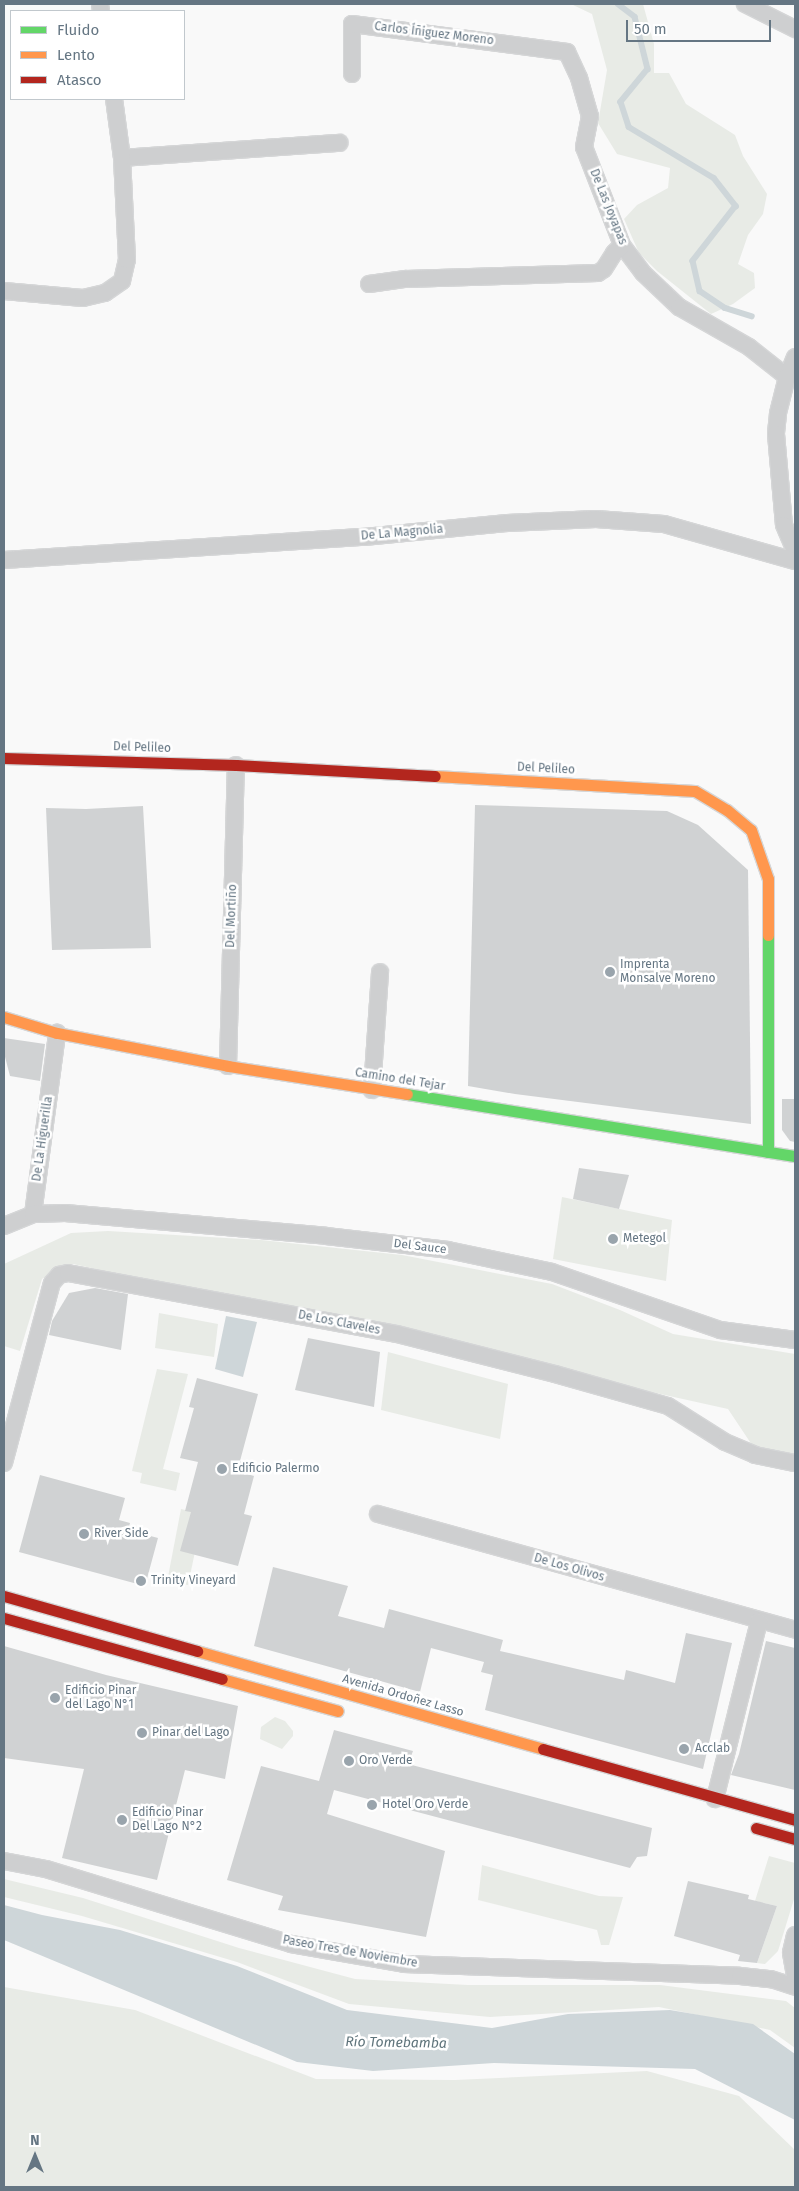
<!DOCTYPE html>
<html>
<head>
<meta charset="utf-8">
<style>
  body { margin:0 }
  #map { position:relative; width:799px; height:2191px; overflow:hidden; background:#f9f9f9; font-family:"Fira Sans",sans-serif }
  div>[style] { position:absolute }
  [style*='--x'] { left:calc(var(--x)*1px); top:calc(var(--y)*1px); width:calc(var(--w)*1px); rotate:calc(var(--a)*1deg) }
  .green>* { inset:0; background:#e8ebe6 }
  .water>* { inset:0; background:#ced6d9 }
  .stream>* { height:5.5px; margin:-2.75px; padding:0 2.75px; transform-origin:2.75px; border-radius:2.75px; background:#ced6d9 }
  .building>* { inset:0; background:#d0d2d3 }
  .roads { filter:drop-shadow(1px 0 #d5d6d7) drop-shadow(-1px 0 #d5d6d7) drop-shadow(0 1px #d5d6d7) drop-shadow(0 -1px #d5d6d7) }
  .street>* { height:16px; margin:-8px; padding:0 8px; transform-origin:8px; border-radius:8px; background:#cecfd0 }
  .fast>* { height:11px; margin:-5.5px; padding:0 5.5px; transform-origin:5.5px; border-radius:5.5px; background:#63d668 }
  .slow>* { height:11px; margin:-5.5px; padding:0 5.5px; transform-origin:5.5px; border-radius:5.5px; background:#ff974d }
  .jam>* { height:11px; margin:-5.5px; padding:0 5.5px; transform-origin:5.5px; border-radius:5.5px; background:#b3261e }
  .dots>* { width:14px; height:14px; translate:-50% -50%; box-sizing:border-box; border:2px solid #fff; border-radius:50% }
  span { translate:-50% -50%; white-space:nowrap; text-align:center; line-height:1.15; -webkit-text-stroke:5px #fff; paint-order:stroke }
  .street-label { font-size:12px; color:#657683 }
  .poi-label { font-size:12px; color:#657683 }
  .left { translate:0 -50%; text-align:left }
  .water-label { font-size:14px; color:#60757c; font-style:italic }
  .frame { position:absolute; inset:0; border:5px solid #657683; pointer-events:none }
  .legend { position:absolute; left:10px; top:10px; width:175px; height:90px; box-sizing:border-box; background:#fff; border:1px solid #c1c8cd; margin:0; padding:6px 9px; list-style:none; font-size:15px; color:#657683 }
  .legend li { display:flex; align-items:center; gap:10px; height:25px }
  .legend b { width:25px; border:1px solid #c1c8cd }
  .north { position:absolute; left:10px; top:2131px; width:50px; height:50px; -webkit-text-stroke:4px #fff; paint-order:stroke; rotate:0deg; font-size:14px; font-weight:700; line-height:20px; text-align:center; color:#657683 }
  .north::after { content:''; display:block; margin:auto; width:18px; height:22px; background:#657683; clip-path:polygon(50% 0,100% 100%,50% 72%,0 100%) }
  .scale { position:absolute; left:626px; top:20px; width:145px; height:22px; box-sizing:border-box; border:2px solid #657683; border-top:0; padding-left:6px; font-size:15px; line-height:18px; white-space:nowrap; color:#657683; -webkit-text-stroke:4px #fff; paint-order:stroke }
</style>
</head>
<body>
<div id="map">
  <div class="green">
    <i style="clip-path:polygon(571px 4px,643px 4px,654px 44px,654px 73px,669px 73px,686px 104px,735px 135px,743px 156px,767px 194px,763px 214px,748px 235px,738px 264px,754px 273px,755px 288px,733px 304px,711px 314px,657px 271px,639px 253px,624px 219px,637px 205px,668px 188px,670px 168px,617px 154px,598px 123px,607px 70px,592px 14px)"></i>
    <i style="clip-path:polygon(562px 1197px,672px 1220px,666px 1281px,553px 1259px)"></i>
    <i style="clip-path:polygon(108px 1231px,261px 1240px,402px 1255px,552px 1284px,620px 1310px,673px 1334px,795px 1354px,795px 1458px,754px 1448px,728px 1409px,73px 1264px,58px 1268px,42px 1279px,20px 1351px,4px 1346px,4px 1264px,71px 1233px)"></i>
    <i style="clip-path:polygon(159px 1313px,218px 1324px,214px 1357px,155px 1348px)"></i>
    <i style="clip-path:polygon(388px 1352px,508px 1384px,500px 1439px,381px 1410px)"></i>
    <i style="clip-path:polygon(157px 1369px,188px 1374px,163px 1469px,180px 1473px,176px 1491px,140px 1483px,142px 1473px,132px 1471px)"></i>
    <i style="clip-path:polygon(181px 1509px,203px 1514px,188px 1585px,167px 1582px)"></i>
    <i style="clip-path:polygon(275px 1717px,285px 1721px,293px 1731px,293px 1736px,282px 1749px,260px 1739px,261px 1727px)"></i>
    <i style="clip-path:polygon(769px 1856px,795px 1863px,795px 1896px,778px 1951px,765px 1964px,757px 1963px,777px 1906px,755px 1901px)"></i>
    <i style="clip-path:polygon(482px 1865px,599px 1896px,623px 1897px,609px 1945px,601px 1945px,597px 1930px,478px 1900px)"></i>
    <i style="clip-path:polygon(4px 1879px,83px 1898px,239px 1948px,355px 1979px,468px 1985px,660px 1985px,786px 2001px,795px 2008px,795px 2048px,770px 2030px,659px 2007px,490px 2017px,349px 2004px,237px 1962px,82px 1916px,4px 1897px)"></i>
    <i style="clip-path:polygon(4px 1987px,135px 2010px,316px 2079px,455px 2080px,647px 2071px,739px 2096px,795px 2150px,795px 2187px,4px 2187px)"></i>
  </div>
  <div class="water">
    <i style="clip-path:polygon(226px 1316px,257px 1322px,243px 1377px,215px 1369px)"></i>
    <i style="clip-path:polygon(4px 1905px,42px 1915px,120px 1930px,237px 1966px,347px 2010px,492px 2028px,568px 2014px,670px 2010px,753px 2024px,795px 2054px,795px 2120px,695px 2069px,494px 2063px,373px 2071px,297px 2062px,4px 1940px)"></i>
  </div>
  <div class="stream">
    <i style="--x:618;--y:4;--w:21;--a:37"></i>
    <i style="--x:635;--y:17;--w:54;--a:76"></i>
    <i style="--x:648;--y:69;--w:43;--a:129.3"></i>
    <i style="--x:621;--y:102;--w:26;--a:72"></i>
    <i style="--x:629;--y:127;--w:99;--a:31"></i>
    <i style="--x:714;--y:178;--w:36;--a:52"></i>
    <i style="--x:736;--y:206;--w:70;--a:128"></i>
    <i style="--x:693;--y:261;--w:31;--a:77"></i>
    <i style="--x:700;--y:291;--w:30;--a:34"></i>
    <i style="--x:725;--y:308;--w:28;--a:17"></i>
  </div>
  <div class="building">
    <i style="clip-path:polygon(475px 805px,667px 811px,698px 825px,748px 870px,751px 1124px,515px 1094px,468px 1086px)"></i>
    <i style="clip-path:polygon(143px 806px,151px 948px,52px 950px,46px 808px,86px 809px)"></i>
    <i style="clip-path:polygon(4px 1038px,45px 1044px,40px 1081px,10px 1076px,4px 1053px)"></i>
    <i style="clip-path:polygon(782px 1099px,795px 1099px,795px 1142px,790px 1141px,782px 1130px)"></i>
    <i style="clip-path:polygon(579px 1168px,629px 1175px,619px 1209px,573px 1199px)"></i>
    <i style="clip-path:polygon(95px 1288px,128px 1294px,121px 1350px,49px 1335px,52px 1321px,69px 1293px)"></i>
    <i style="clip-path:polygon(308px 1338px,380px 1352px,374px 1407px,295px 1390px)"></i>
    <i style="clip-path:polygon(197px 1378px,258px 1394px,240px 1461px,250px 1463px,247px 1474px,254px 1476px,244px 1514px,252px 1516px,238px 1566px,180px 1551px,191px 1512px,185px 1511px,198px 1462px,180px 1458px,194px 1408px,189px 1407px)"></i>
    <i style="clip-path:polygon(40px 1475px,125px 1498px,119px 1520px,130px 1523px,128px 1530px,158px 1538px,145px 1586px,19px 1552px)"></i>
    <i style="clip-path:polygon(273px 1567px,348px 1586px,338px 1616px,384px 1628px,389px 1609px,503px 1640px,500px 1651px,624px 1680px,626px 1670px,675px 1683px,686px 1633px,732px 1643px,703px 1769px,485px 1710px,493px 1675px,481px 1672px,484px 1662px,431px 1648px,420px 1692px,254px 1646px)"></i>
    <i style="clip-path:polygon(766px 1641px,795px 1648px,795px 1790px,731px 1775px,739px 1754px)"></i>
    <i style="clip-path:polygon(4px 1646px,106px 1675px,238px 1706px,225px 1779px,185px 1770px,157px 1880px,62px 1858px,84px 1769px,4px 1758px)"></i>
    <i style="clip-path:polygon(334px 1730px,413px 1751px,408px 1764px,652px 1828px,647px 1856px,637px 1857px,630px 1868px,334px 1790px,327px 1814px,445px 1851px,426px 1937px,278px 1910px,283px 1896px,227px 1880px,261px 1766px,319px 1781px)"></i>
    <i style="clip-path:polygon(688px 1881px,749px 1895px,748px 1899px,777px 1906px,757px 1963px,738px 1961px,740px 1955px,674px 1936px)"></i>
  </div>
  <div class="roads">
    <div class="street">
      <i style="--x:100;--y:4;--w:7;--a:82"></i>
      <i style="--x:745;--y:4;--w:56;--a:26.6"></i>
      <i style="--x:352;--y:74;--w:50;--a:-90"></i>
      <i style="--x:352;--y:24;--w:217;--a:7.4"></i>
      <i style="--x:567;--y:52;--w:29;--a:65"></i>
      <i style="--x:579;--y:78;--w:40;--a:74"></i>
      <i style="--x:590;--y:116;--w:32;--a:101"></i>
      <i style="--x:584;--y:147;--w:105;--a:68.8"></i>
      <i style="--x:622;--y:245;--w:35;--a:53"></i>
      <i style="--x:643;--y:273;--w:50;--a:43.4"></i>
      <i style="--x:679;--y:307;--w:81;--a:29.7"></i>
      <i style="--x:749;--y:347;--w:48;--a:38.3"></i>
      <i style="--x:122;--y:158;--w:218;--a:-4"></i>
      <i style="--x:369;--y:284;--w:37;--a:-8"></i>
      <i style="--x:406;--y:279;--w:192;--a:-1.8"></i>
      <i style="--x:598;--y:273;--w:7;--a:-34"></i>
      <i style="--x:604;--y:269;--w:19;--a:-58"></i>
      <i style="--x:614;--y:253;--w:11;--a:-45"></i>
      <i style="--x:4;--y:291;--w:79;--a:5.1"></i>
      <i style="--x:83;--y:298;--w:23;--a:-13"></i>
      <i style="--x:105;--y:293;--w:21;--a:-35"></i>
      <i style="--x:122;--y:281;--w:22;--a:-77"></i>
      <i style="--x:127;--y:260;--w:102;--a:-92.8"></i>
      <i style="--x:122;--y:158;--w:60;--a:-97.7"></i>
      <i style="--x:795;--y:357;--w:22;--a:112"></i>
      <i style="--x:787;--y:377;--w:38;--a:104"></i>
      <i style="--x:778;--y:414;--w:20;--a:96"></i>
      <i style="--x:776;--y:434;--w:91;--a:85"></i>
      <i style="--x:784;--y:525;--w:28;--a:67"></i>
      <i style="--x:4;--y:560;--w:361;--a:-3.7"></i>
      <i style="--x:364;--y:537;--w:144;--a:-5.6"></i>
      <i style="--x:507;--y:523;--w:89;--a:-2.6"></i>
      <i style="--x:596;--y:519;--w:68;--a:4.2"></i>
      <i style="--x:664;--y:524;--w:136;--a:15.8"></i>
      <i style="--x:228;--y:1066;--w:301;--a:-88.5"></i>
      <i style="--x:372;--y:1090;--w:118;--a:-86.1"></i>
      <i style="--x:33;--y:1214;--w:183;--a:-82.4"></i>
      <i style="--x:4;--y:1226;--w:31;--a:-22"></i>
      <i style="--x:33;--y:1214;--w:32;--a:-2"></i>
      <i style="--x:65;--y:1213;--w:262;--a:5"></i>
      <i style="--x:326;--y:1236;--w:123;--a:6.5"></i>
      <i style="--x:448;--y:1250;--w:106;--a:11.9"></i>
      <i style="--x:552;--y:1272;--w:178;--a:19"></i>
      <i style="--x:720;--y:1330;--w:76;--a:7.6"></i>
      <i style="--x:4;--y:1463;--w:186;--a:-75.1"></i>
      <i style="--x:52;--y:1283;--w:11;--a:-49"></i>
      <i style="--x:59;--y:1275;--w:9;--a:-13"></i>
      <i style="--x:68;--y:1273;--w:335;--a:10.5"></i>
      <i style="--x:397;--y:1334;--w:163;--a:14.2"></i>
      <i style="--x:555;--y:1374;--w:117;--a:15.8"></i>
      <i style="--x:668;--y:1406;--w:67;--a:32.3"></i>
      <i style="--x:725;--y:1442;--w:33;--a:23"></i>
      <i style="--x:755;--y:1455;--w:41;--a:11.3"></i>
      <i style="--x:378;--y:1514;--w:433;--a:15.5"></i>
      <i style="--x:715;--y:1799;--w:183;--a:-76.1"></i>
      <i style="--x:4;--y:1861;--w:43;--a:10.8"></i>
      <i style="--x:46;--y:1869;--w:256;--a:17"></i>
      <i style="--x:291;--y:1944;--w:115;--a:10"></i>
      <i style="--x:404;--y:1964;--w:336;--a:2"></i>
      <i style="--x:740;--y:1976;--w:31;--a:6"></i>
      <i style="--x:771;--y:1979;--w:25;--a:18"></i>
      <i style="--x:795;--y:1935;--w:18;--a:103"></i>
      <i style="--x:791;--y:1953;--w:22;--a:80"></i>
    </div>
    <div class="fast">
      <i style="--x:768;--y:935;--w:217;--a:90"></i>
      <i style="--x:407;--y:1094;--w:393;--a:9.1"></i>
    </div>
    <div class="slow">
      <i style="--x:435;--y:776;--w:260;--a:3.3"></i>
      <i style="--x:695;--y:791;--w:37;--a:31"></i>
      <i style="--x:727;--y:810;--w:31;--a:40"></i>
      <i style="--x:751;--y:830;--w:52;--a:70.9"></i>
      <i style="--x:768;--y:879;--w:56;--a:90"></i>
      <i style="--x:4;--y:1017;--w:55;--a:16.8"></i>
      <i style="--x:57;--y:1033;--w:174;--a:10.9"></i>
      <i style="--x:228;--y:1066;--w:181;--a:8.9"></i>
      <i style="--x:197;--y:1651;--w:360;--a:15.8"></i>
      <i style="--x:222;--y:1679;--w:120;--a:15.4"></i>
    </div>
    <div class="jam">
      <i style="--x:4;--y:758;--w:232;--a:1.7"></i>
      <i style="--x:236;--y:765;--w:199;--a:3.2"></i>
      <i style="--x:4;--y:1596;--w:201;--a:15.9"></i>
      <i style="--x:4;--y:1618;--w:226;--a:15.6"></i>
      <i style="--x:543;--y:1749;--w:262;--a:15.7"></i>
      <i style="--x:756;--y:1828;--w:41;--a:15.8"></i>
    </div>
  </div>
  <div class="dots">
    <i style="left:610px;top:972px;background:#99a4ac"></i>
    <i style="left:613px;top:1239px;background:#99a4ac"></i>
    <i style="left:222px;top:1469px;background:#99a4ac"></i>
    <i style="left:84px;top:1534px;background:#99a4ac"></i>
    <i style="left:141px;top:1581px;background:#99a4ac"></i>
    <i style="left:55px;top:1698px;background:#99a4ac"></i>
    <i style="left:142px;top:1733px;background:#99a4ac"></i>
    <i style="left:684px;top:1749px;background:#99a4ac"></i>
    <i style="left:349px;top:1761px;background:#99a4ac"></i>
    <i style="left:372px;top:1805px;background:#99a4ac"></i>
    <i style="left:122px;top:1820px;background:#99a4ac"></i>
  </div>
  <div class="street-label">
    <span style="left:434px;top:34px;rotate:7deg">Carlos Íñiguez Moreno</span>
    <span style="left:608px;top:207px;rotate:68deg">De Las Joyapas</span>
    <span style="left:402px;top:533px;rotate:-5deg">De La Magnolia</span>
    <span style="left:142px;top:748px;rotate:2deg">Del Pelileo</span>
    <span style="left:546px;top:769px;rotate:3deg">Del Pelileo</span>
    <span style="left:232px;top:916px;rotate:-88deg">Del Mortiño</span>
    <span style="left:400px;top:1080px;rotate:9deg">Camino del Tejar</span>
    <span style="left:43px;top:1139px;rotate:-82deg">De La Higuerilla</span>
    <span style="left:420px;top:1247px;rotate:7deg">Del Sauce</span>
    <span style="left:339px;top:1323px;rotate:11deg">De Los Claveles</span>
    <span style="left:569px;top:1568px;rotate:16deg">De Los Olivos</span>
    <span style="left:403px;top:1696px;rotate:16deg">Avenida Ordoñez Lasso</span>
    <span style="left:350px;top:1952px;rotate:10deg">Paseo Tres de Noviembre</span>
  </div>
  <div class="poi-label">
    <span class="left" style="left:620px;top:972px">Imprenta<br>Monsalve Moreno</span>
    <span class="left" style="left:623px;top:1239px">Metegol</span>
    <span class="left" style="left:232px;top:1469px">Edificio Palermo</span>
    <span class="left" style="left:94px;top:1534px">River Side</span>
    <span class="left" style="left:151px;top:1581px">Trinity Vineyard</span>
    <span class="left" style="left:65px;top:1698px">Edificio Pinar<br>del Lago N°1</span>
    <span class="left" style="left:152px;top:1733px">Pinar del Lago</span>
    <span class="left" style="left:695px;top:1749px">Acclab</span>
    <span class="left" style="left:359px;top:1761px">Oro Verde</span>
    <span class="left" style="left:382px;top:1805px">Hotel Oro Verde</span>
    <span class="left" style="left:132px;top:1820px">Edificio Pinar<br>Del Lago N°2</span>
  </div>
  <div class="water-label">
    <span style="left:396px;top:2043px;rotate:1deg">Río Tomebamba</span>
  </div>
  <div class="frame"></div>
  <ul class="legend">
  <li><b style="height:6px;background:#63d668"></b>Fluido</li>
  <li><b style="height:6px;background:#ff974d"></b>Lento</li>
  <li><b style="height:6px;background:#b3261e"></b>Atasco</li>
  </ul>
  <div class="north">N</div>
  <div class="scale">50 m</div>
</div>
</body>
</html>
